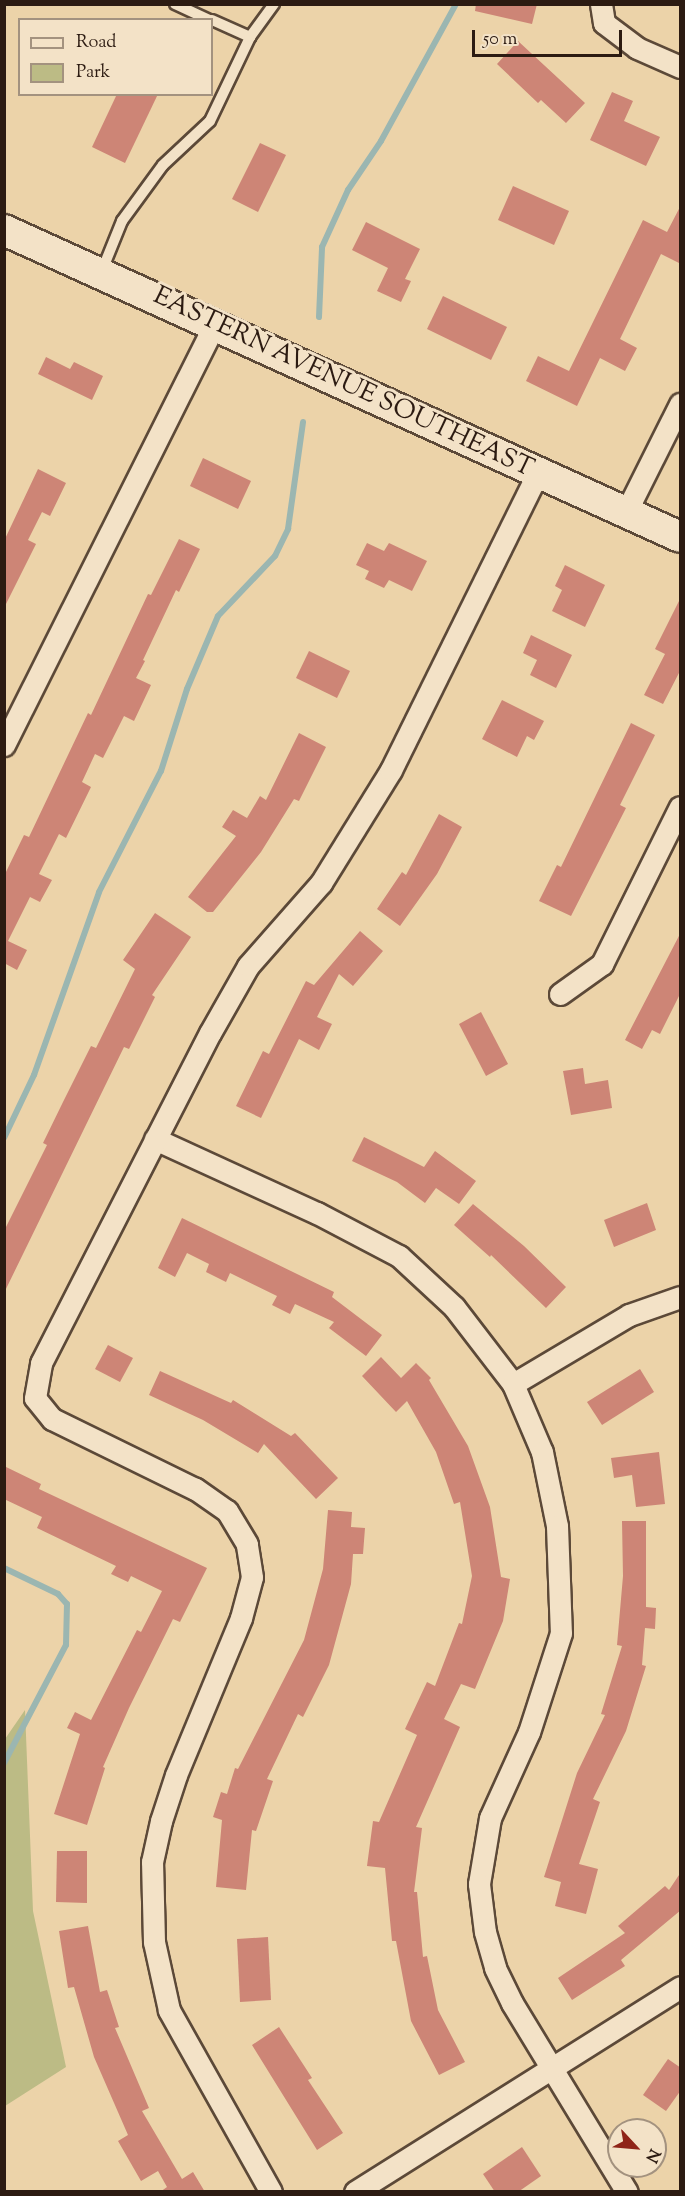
<!DOCTYPE html>
<html>
<head>
<meta charset="utf-8">
<style>
  body { margin:0 }
  #map { position:relative; width:685px; height:2196px; overflow:hidden; background:#ecd3a9; font-family:"Sorts Mill Goudy",serif }
  div>[style] { position:absolute }
  [style*='--x'] { left:calc(var(--x)*1px); top:calc(var(--y)*1px); width:calc(var(--w)*1px); rotate:calc(var(--a)*1deg) }
  .green>* { inset:0; background:#bcbb85 }
  .stream>* { height:6px; margin:-3px; padding:0 3px; transform-origin:3px; border-radius:3px; background:#9bb6b1 }
  .building>* { inset:0; background:#cd8576 }
  .roads { filter:drop-shadow(2px 0 #5c4938) drop-shadow(-2px 0 #5c4938) drop-shadow(0 2px #5c4938) drop-shadow(0 -2px #5c4938) }
  .lane>* { height:10px; margin:-5px; padding:0 5px; transform-origin:5px; border-radius:5px; background:#f3e2c7 }
  .street>* { height:21px; margin:-10.5px; padding:0 10.5px; transform-origin:10.5px; border-radius:10.5px; background:#f3e2c7 }
  .secondary>* { height:30px; margin:-15px; padding:0 15px; transform-origin:15px; border-radius:15px; background:#f3e2c7 }
  span { translate:-50% -50%; white-space:nowrap; text-align:center; line-height:1.15; -webkit-text-stroke:6px #f3e2c7; paint-order:stroke }
  .street-label { font-size:26px; color:#2c1b12 }
  .frame { position:absolute; inset:0; border:6px solid #2c1b12; pointer-events:none }
  .legend { position:absolute; left:18px; top:18px; width:195px; height:78px; box-sizing:border-box; background:#f3e2c7; border:2px solid #a3927f; margin:0; padding:8px 10px; list-style:none; font-size:18px; color:#2c1b12 }
  .legend li { display:flex; align-items:center; gap:12px; height:30px }
  .legend b { width:30px; border:2px solid #a3927f }
  .north { position:absolute; left:607px; top:2118px; width:60px; height:60px; box-sizing:border-box; background:#f3e2c7; border:2px solid #a3927f; border-radius:50%; rotate:116deg; font-size:16px; font-weight:700; line-height:24px; text-align:center; color:#2c1b12 }
  .north::after { content:''; display:block; margin:auto; width:21px; height:27px; background:#8f2418; clip-path:polygon(50% 0,100% 100%,50% 72%,0 100%) }
  .scale { position:absolute; left:472px; top:30px; width:150px; height:27px; box-sizing:border-box; border:3px solid #2c1b12; border-top:0; padding-left:8px; font-size:18px; line-height:21px; white-space:nowrap; color:#2c1b12; -webkit-text-stroke:4px #f3e2c7; paint-order:stroke }
</style>
</head>
<body>
<div id="map">
  <div class="green">
    <i style="clip-path:polygon(25px 1710px,33px 1911px,66px 2067px,5px 2106px,5px 1739px)"></i>
  </div>
  <div class="stream">
    <i style="--x:319;--y:317;--w:70;--a:-87.5"></i>
    <i style="--x:322;--y:247;--w:63;--a:-65.5"></i>
    <i style="--x:348;--y:190;--w:59;--a:-56"></i>
    <i style="--x:381;--y:141;--w:156;--a:-61.3"></i>
    <i style="--x:4;--y:1138;--w:70;--a:-64.5"></i>
    <i style="--x:34;--y:1075;--w:194;--a:-70.4"></i>
    <i style="--x:99;--y:892;--w:136;--a:-62.9"></i>
    <i style="--x:161;--y:771;--w:86;--a:-72.4"></i>
    <i style="--x:187;--y:689;--w:79;--a:-67"></i>
    <i style="--x:218;--y:616;--w:83;--a:-46.5"></i>
    <i style="--x:275;--y:556;--w:30;--a:-64"></i>
    <i style="--x:288;--y:529;--w:108;--a:-82"></i>
    <i style="--x:4;--y:1568;--w:60;--a:25.7"></i>
    <i style="--x:58;--y:1594;--w:13;--a:48"></i>
    <i style="--x:67;--y:1604;--w:41;--a:91.4"></i>
    <i style="--x:66;--y:1645;--w:133;--a:117.7"></i>
  </div>
  <div class="building">
    <i style="clip-path:polygon(476px 4px,537px 4px,532px 24px,475px 11px)"></i>
    <i style="clip-path:polygon(518px 41px,585px 103px,566px 123px,541px 100px,538px 103px,497px 64px)"></i>
    <i style="clip-path:polygon(612px 92px,633px 101px,624px 121px,660px 137px,646px 166px,590px 140px)"></i>
    <i style="clip-path:polygon(117px 94px,158px 94px,125px 163px,92px 147px)"></i>
    <i style="clip-path:polygon(260px 143px,286px 155px,258px 212px,232px 199px)"></i>
    <i style="clip-path:polygon(513px 186px,569px 211px,554px 245px,498px 220px)"></i>
    <i style="clip-path:polygon(681px 205px,681px 264px,661px 254px,620px 339px,637px 348px,625px 371px,600px 358px,577px 406px,526px 381px,538px 356px,569px 371px,643px 220px,667px 232px)"></i>
    <i style="clip-path:polygon(366px 222px,420px 249px,405px 279px,411px 281px,401px 302px,377px 291px,388px 268px,352px 250px)"></i>
    <i style="clip-path:polygon(443px 296px,507px 327px,491px 360px,427px 329px)"></i>
    <i style="clip-path:polygon(46px 357px,70px 369px,74px 362px,103px 376px,92px 400px,38px 374px)"></i>
    <i style="clip-path:polygon(203px 458px,251px 481px,238px 509px,190px 486px)"></i>
    <i style="clip-path:polygon(38px 469px,66px 483px,50px 516px,42px 512px,28px 540px,36px 544px,4px 608px,4px 541px)"></i>
    <i style="clip-path:polygon(179px 539px,200px 549px,179px 592px,176px 590px,143px 660px,145px 661px,136px 678px,151px 685px,134px 721px,124px 716px,103px 758px,95px 754px,82px 782px,91px 787px,66px 838px,59px 834px,39px 874px,52px 880px,40px 902px,30px 897px,8px 941px,27px 950px,17px 970px,4px 963px,4px 876px,24px 835px,29px 837px,88px 713px,91px 715px,148px 594px,151px 595px)"></i>
    <i style="clip-path:polygon(367px 543px,384px 551px,389px 543px,427px 561px,412px 591px,389px 580px,384px 588px,365px 579px,369px 571px,356px 565px)"></i>
    <i style="clip-path:polygon(565px 565px,605px 585px,585px 627px,552px 611px,562px 590px,555px 586px)"></i>
    <i style="clip-path:polygon(681px 597px,681px 669px,663px 704px,644px 695px,665px 654px,655px 649px)"></i>
    <i style="clip-path:polygon(531px 635px,572px 655px,556px 688px,530px 675px,537px 660px,523px 653px)"></i>
    <i style="clip-path:polygon(309px 651px,350px 671px,337px 698px,296px 678px)"></i>
    <i style="clip-path:polygon(502px 700px,544px 721px,534px 740px,527px 736px,517px 757px,482px 739px)"></i>
    <i style="clip-path:polygon(631px 723px,655px 735px,620px 805px,626px 808px,571px 916px,539px 901px,557px 865px,561px 867px)"></i>
    <i style="clip-path:polygon(299px 733px,326px 747px,299px 801px,294px 799px,261px 852px,213px 912px,207px 912px,188px 897px,236px 836px,222px 827px,233px 810px,247px 818px,260px 796px,266px 800px)"></i>
    <i style="clip-path:polygon(439px 814px,462px 827px,437px 874px,400px 926px,377px 909px,402px 872px,406px 875px)"></i>
    <i style="clip-path:polygon(155px 913px,191px 937px,152px 995px,155px 997px,129px 1049px,124px 1047px,4px 1293px,4px 1231px,47px 1145px,43px 1143px,63px 1102px,91px 1046px,96px 1048px,135px 969px,123px 960px)"></i>
    <i style="clip-path:polygon(360px 931px,383px 951px,353px 986px,339px 974px,317px 1017px,332px 1024px,319px 1050px,299px 1039px,261px 1118px,236px 1106px,263px 1051px,269px 1054px,306px 981px,314px 985px)"></i>
    <i style="clip-path:polygon(681px 932px,681px 992px,660px 1034px,652px 1030px,642px 1049px,625px 1040px)"></i>
    <i style="clip-path:polygon(481px 1012px,508px 1064px,486px 1076px,459px 1024px)"></i>
    <i style="clip-path:polygon(583px 1068px,585px 1084px,608px 1080px,612px 1108px,571px 1115px,563px 1071px)"></i>
    <i style="clip-path:polygon(364px 1137px,424px 1167px,435px 1151px,476px 1181px,459px 1204px,436px 1188px,425px 1203px,397px 1182px,352px 1161px)"></i>
    <i style="clip-path:polygon(647px 1203px,656px 1230px,614px 1247px,604px 1220px)"></i>
    <i style="clip-path:polygon(473px 1204px,524px 1246px,566px 1287px,546px 1308px,491px 1255px,490px 1257px,454px 1225px)"></i>
    <i style="clip-path:polygon(182px 1218px,334px 1292px,332px 1297px,382px 1335px,366px 1356px,329px 1328px,334px 1322px,295px 1304px,290px 1314px,272px 1305px,277px 1296px,230px 1273px,226px 1282px,206px 1272px,209px 1264px,187px 1253px,175px 1277px,158px 1268px)"></i>
    <i style="clip-path:polygon(108px 1345px,133px 1358px,120px 1382px,95px 1369px)"></i>
    <i style="clip-path:polygon(381px 1357px,401px 1378px,416px 1363px,431px 1378px,429px 1380px,468px 1446px,490px 1507px,501px 1577px,510px 1579px,503px 1621px,475px 1689px,461px 1684px,444px 1719px,460px 1727px,416px 1827px,422px 1828px,414px 1892px,417px 1892px,423px 1957px,427px 1956px,438px 2010px,465px 2062px,439px 2075px,411px 2021px,396px 1941px,392px 1941px,385px 1868px,367px 1866px,373px 1821px,379px 1822px,417px 1735px,405px 1729px,427px 1682px,435px 1686px,459px 1623px,462px 1624px,472px 1576px,460px 1502px,454px 1504px,436px 1452px,407px 1401px,396px 1412px,362px 1376px)"></i>
    <i style="clip-path:polygon(640px 1369px,654px 1392px,602px 1425px,587px 1402px)"></i>
    <i style="clip-path:polygon(160px 1371px,231px 1403px,233px 1400px,291px 1436px,295px 1433px,338px 1478px,316px 1499px,264px 1444px,258px 1453px,203px 1420px,149px 1395px)"></i>
    <i style="clip-path:polygon(659px 1452px,665px 1504px,636px 1507px,632px 1475px,614px 1478px,611px 1458px)"></i>
    <i style="clip-path:polygon(4px 1466px,41px 1484px,39px 1489px,207px 1568px,180px 1622px,173px 1619px,129px 1708px,103px 1767px,105px 1768px,87px 1825px,54px 1814px,80px 1734px,67px 1728px,75px 1712px,91px 1720px,137px 1630px,141px 1632px,162px 1591px,131px 1576px,128px 1582px,111px 1574px,116px 1566px,37px 1528px,42px 1517px,4px 1499px)"></i>
    <i style="clip-path:polygon(328px 1510px,352px 1512px,351px 1527px,365px 1528px,363px 1554px,353px 1554px,351px 1584px,329px 1665px,303px 1717px,298px 1714px,267px 1779px,273px 1781px,256px 1831px,252px 1830px,246px 1890px,216px 1887px,222px 1820px,213px 1817px,221px 1792px,227px 1794px,235px 1768px,238px 1769px,304px 1640px,323px 1569px)"></i>
    <i style="clip-path:polygon(622px 1521px,646px 1521px,646px 1607px,656px 1608px,655px 1629px,645px 1628px,642px 1665px,646px 1666px,626px 1731px,593px 1799px,600px 1802px,579px 1864px,598px 1869px,586px 1914px,555px 1906px,561px 1882px,544px 1877px,577px 1773px,605px 1715px,601px 1714px,622px 1646px,617px 1645px,623px 1576px)"></i>
    <i style="clip-path:polygon(57px 1851px,87px 1851px,87px 1903px,56px 1902px)"></i>
    <i style="clip-path:polygon(681px 1872px,681px 1910px,621px 1960px,625px 1966px,572px 2000px,558px 1978px,625px 1933px,618px 1926px,665px 1886px,669px 1890px)"></i>
    <i style="clip-path:polygon(88px 1926px,100px 1992px,107px 1990px,119px 2027px,115px 2028px,149px 2108px,142px 2111px,182px 2179px,193px 2172px,205px 2192px,160px 2192px,167px 2187px,158px 2171px,141px 2181px,118px 2141px,128px 2135px,94px 2057px,74px 1987px,68px 1988px,59px 1931px)"></i>
    <i style="clip-path:polygon(268px 1937px,271px 2000px,240px 2002px,237px 1939px)"></i>
    <i style="clip-path:polygon(279px 2027px,312px 2078px,308px 2080px,343px 2133px,317px 2150px,252px 2045px)"></i>
    <i style="clip-path:polygon(668px 2059px,681px 2068px,681px 2090px,666px 2111px,643px 2095px)"></i>
    <i style="clip-path:polygon(522px 2147px,541px 2176px,518px 2192px,495px 2192px,483px 2174px)"></i>
  </div>
  <div class="roads">
    <div class="lane">
      <i style="--x:175;--y:4;--w:38;--a:25"></i>
      <i style="--x:212;--y:20;--w:42;--a:24.1"></i>
      <i style="--x:101;--y:273;--w:56;--a:-68"></i>
      <i style="--x:122;--y:221;--w:69;--a:-53.8"></i>
      <i style="--x:163;--y:165;--w:64;--a:-43.1"></i>
      <i style="--x:210;--y:121;--w:93;--a:-64.5"></i>
      <i style="--x:250;--y:37;--w:41;--a:-54"></i>
    </div>
    <div class="street">
      <i style="--x:601;--y:4;--w:19;--a:81"></i>
      <i style="--x:604;--y:23;--w:41;--a:37.1"></i>
      <i style="--x:637;--y:48;--w:47;--a:23.8"></i>
      <i style="--x:626;--y:512;--w:121;--a:-63.4"></i>
      <i style="--x:4;--y:745;--w:471;--a:-63.4"></i>
      <i style="--x:560;--y:994;--w:52;--a:-35.5"></i>
      <i style="--x:602;--y:964;--w:175;--a:-63.6"></i>
      <i style="--x:155;--y:1139;--w:178;--a:24.6"></i>
      <i style="--x:317;--y:1213;--w:93;--a:27.7"></i>
      <i style="--x:399;--y:1256;--w:75;--a:42.8"></i>
      <i style="--x:454;--y:1307;--w:97;--a:52.5"></i>
      <i style="--x:513;--y:1384;--w:74;--a:66.9"></i>
      <i style="--x:542;--y:1452;--w:76;--a:78.5"></i>
      <i style="--x:557;--y:1526;--w:107;--a:87.9"></i>
      <i style="--x:561;--y:1633;--w:104;--a:107.9"></i>
      <i style="--x:529;--y:1732;--w:94;--a:114.4"></i>
      <i style="--x:490;--y:1818;--w:67;--a:99.5"></i>
      <i style="--x:479;--y:1884;--w:48;--a:82.9"></i>
      <i style="--x:485;--y:1932;--w:37;--a:74"></i>
      <i style="--x:495;--y:1968;--w:39;--a:64"></i>
      <i style="--x:512;--y:2003;--w:221;--a:58.7"></i>
      <i style="--x:513;--y:1384;--w:135;--a:-30.7"></i>
      <i style="--x:629;--y:1315;--w:54;--a:-19.4"></i>
      <i style="--x:271;--y:2192;--w:209;--a:-119.3"></i>
      <i style="--x:169;--y:2010;--w:70;--a:-102.4"></i>
      <i style="--x:154;--y:1942;--w:80;--a:-91.4"></i>
      <i style="--x:152;--y:1862;--w:42;--a:-77.6"></i>
      <i style="--x:161;--y:1821;--w:48;--a:-71.9"></i>
      <i style="--x:176;--y:1775;--w:170;--a:-67.5"></i>
      <i style="--x:241;--y:1618;--w:42;--a:-75"></i>
      <i style="--x:252;--y:1577;--w:33;--a:-99"></i>
      <i style="--x:247;--y:1544;--w:39;--a:-121"></i>
      <i style="--x:227;--y:1511;--w:39;--a:-145"></i>
      <i style="--x:195;--y:1489;--w:159;--a:-153.9"></i>
      <i style="--x:52;--y:1419;--w:27;--a:-129"></i>
      <i style="--x:35;--y:1398;--w:36;--a:-80"></i>
      <i style="--x:41;--y:1363;--w:371;--a:-62.9"></i>
      <i style="--x:210;--y:1033;--w:77;--a:-60.4"></i>
      <i style="--x:248;--y:966;--w:111;--a:-48.7"></i>
      <i style="--x:321;--y:883;--w:133;--a:-58.2"></i>
      <i style="--x:391;--y:770;--w:332;--a:-63.7"></i>
      <i style="--x:355;--y:2192;--w:384;--a:-32.2"></i>
    </div>
    <div class="secondary">
      <i style="--x:4;--y:230;--w:742;--a:24.42"></i>
    </div>
  </div>
  <div class="street-label">
    <span style="left:343px;top:383px;rotate:25deg">EASTERN AVENUE SOUTHEAST</span>
  </div>
  <div class="frame"></div>
  <ul class="legend">
  <li><b style="height:8px;background:#f3e2c7"></b>Road</li>
  <li><b style="height:16px;background:#bcbb85"></b>Park</li>
  </ul>
  <div class="north">N</div>
  <div class="scale">50 m</div>
</div>
</body>
</html>
